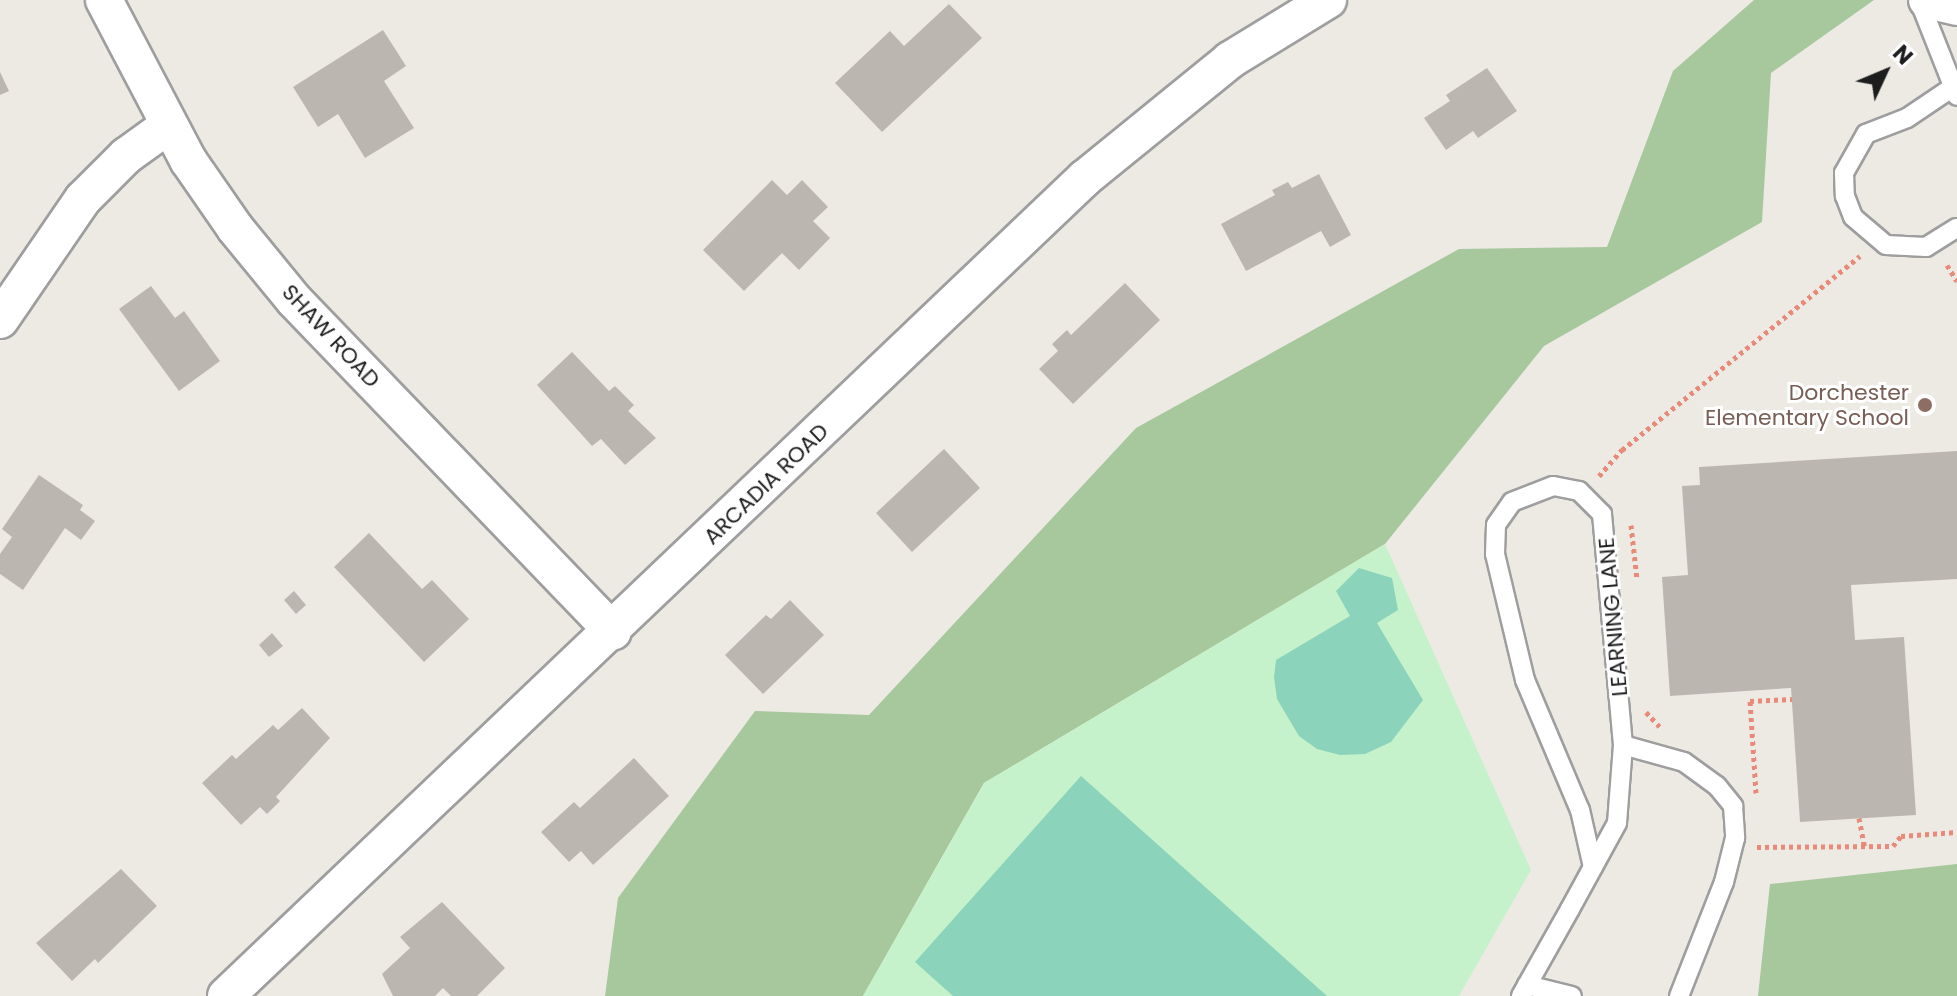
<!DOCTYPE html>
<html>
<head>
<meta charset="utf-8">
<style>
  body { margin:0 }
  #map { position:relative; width:1957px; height:996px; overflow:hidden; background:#edeae4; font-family:Poppins,sans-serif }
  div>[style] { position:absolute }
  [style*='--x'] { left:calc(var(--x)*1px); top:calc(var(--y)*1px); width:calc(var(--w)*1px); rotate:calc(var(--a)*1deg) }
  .forest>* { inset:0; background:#a7c79d }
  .park>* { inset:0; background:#c5f2cb }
  .pitch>* { inset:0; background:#8bd3ba }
  .building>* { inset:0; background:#bcb6b1 }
  .path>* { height:5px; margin-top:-2.5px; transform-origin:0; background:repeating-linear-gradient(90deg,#e88a79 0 4px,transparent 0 8px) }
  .roads { filter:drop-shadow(2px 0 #9e9e9e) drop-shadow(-2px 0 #9e9e9e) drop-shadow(0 2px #9e9e9e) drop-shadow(0 -2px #9e9e9e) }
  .lane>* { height:18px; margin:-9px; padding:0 9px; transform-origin:9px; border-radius:9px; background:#fff }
  .street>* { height:36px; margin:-18px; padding:0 18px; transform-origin:18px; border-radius:18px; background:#fff }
  .dots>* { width:22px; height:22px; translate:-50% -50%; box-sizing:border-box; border:4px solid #fff; border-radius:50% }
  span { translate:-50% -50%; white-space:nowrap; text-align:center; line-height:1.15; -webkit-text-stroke:6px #fff; paint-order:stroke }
  .street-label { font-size:22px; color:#1d1d1d }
  .education-label { font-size:22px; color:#785e54 }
  .right { translate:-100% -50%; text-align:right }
  .north { position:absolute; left:1845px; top:32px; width:80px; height:80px; -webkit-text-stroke:6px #fff; paint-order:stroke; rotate:46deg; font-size:22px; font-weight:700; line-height:32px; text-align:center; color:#1d1d1d }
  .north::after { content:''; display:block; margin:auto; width:28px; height:36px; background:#1d1d1d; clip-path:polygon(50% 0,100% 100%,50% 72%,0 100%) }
</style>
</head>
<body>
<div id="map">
  <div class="forest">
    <i style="clip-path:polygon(1754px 0,1874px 0,1771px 73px,1762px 222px,1544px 346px,1385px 544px,984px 783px,863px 996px,605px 996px,618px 898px,755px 711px,869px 715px,1136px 428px,1459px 249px,1607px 247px,1673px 71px)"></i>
    <i style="clip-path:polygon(1957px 864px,1957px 996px,1758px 996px,1770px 884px)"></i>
  </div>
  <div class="park">
    <i style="clip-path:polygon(1385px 544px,1531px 870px,1459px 996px,863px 996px,984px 783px)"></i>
  </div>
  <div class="pitch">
    <i style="clip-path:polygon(1359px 568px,1392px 578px,1398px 610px,1377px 623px,1423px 700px,1391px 742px,1365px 754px,1340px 755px,1317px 749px,1299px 736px,1277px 699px,1274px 677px,1276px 660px,1350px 616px,1336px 591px)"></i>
    <i style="clip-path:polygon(1081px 776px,1327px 996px,953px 996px,915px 962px)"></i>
  </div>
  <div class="building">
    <i style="clip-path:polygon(949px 4px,982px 38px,882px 132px,835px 83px,890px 31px,904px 46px)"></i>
    <i style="clip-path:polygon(383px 30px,406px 66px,384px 81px,414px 128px,365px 158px,338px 114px,318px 127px,293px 87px)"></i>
    <i style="clip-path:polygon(1487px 68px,1517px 111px,1478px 138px,1473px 131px,1446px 150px,1424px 118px,1450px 101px,1446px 95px)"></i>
    <i style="clip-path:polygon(0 72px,9px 91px,0 95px)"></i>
    <i style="clip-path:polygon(1319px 174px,1351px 235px,1330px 247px,1321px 231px,1246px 271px,1221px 224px,1275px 195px,1272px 190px,1288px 182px,1292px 188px)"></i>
    <i style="clip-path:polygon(772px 180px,787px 195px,802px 180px,828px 207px,813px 221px,830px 238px,799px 270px,782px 253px,744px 291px,703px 250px)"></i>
    <i style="clip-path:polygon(1125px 283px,1160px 320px,1073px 404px,1039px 369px,1058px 351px,1052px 344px,1067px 330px,1071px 335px)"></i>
    <i style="clip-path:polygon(151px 286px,175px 318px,184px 311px,220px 361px,179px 391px,119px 309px)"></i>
    <i style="clip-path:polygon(572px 352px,609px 391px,615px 386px,634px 405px,628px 411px,656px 438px,625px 465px,601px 439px,592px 446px,537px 385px)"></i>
    <i style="clip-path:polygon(944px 449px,980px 488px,912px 552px,876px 513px)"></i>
    <i style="clip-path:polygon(1957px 451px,1957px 579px,1851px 585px,1855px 640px,1904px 637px,1916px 815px,1800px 822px,1791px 688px,1670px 696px,1662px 577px,1688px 575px,1682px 486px,1700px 485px,1699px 467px)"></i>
    <i style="clip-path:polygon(39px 475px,83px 505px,80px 510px,95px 521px,81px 540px,65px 528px,23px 590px,0 574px,0 554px,12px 537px,2px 529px)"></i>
    <i style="clip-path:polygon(369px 533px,422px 589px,432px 580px,469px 619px,424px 662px,334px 567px)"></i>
    <i style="clip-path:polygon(294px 591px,306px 605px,296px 614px,284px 600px)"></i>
    <i style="clip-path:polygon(790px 600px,824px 635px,763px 694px,725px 655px,766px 615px,771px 619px)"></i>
    <i style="clip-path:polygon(272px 633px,283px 646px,269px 657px,259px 645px)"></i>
    <i style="clip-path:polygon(302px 708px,330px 738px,276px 797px,280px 801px,267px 814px,260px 807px,241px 825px,202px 783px,232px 755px,236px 759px,273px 725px,278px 730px)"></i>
    <i style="clip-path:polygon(634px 758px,669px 796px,593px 865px,581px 851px,569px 862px,541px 832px,574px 802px,580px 808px)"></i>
    <i style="clip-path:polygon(121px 869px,157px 906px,98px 963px,95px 959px,72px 981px,36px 943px)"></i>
    <i style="clip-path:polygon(442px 902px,505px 968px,477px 996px,451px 996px,443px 988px,435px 996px,393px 996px,382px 974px,410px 948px,400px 937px)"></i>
  </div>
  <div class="path">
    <i style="--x:1947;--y:265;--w:19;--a:58"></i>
    <i style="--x:1599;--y:476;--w:35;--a:-49"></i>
    <i style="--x:1622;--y:450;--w:307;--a:-39.2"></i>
    <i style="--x:1631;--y:525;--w:54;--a:83.7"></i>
    <i style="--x:1646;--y:712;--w:22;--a:47"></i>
    <i style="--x:1756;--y:793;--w:92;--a:-93.7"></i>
    <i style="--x:1750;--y:701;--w:42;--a:-2.7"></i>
    <i style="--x:1859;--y:818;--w:31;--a:79"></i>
    <i style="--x:1757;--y:847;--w:136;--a:-0.4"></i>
    <i style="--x:1893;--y:846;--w:13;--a:-51"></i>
    <i style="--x:1901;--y:836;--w:56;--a:-4.1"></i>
  </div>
  <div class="roads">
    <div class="lane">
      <i style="--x:1919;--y:0;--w:103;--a:68.4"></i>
      <i style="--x:1953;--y:87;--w:55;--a:146"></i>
      <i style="--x:1907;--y:118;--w:44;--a:158.7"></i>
      <i style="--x:1866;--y:134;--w:45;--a:119.4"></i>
      <i style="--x:1844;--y:173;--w:23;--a:88"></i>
      <i style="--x:1845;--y:196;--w:22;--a:69"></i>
      <i style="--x:1853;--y:217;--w:43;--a:40.3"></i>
      <i style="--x:1886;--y:245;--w:40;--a:2.9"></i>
      <i style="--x:1926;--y:247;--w:36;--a:-32"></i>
      <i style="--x:1623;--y:745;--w:63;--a:15.6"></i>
      <i style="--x:1684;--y:762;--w:41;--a:36"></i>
      <i style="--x:1717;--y:786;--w:26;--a:51"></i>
      <i style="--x:1733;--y:806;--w:32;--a:86"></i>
      <i style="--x:1735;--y:838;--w:45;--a:104"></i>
      <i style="--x:1724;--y:882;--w:123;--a:111.5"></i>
      <i style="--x:1527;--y:985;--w:46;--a:13.7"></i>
      <i style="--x:1521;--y:996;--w:100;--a:-60.6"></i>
      <i style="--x:1570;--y:909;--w:48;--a:-61.3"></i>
      <i style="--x:1593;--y:867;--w:50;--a:-61.4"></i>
      <i style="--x:1617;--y:823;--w:78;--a:-85.6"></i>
      <i style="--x:1623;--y:745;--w:232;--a:-95.2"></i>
      <i style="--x:1602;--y:514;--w:33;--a:-135"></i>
      <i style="--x:1579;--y:491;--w:26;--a:-169"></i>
      <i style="--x:1553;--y:486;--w:44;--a:158.7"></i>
      <i style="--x:1512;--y:502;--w:28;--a:125"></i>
      <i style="--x:1496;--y:525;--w:29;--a:92"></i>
      <i style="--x:1495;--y:554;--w:130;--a:76.6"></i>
      <i style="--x:1525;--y:680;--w:141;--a:67.1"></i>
      <i style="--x:1580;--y:810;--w:58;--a:77.2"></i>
    </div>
    <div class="street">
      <i style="--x:104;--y:0;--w:181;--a:62.3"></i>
      <i style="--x:188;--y:160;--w:83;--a:55.3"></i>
      <i style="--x:235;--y:228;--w:93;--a:50.7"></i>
      <i style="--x:294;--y:300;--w:460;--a:46.1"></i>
      <i style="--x:1927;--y:0;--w:31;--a:13"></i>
      <i style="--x:0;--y:320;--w:147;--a:-55.6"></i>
      <i style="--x:83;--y:199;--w:61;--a:-45"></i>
      <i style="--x:126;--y:156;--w:53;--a:-35.8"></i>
      <i style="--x:226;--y:996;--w:1186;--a:-43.6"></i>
      <i style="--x:1085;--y:178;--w:187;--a:-39.1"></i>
      <i style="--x:1230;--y:60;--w:115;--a:-31.5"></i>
    </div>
  </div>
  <div class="dots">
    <i style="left:1925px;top:405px;background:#8d6e63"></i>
  </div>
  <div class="street-label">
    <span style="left:331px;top:336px;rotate:47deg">SHAW ROAD</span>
    <span style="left:766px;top:484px;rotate:-44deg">ARCADIA ROAD</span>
    <span style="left:1613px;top:617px;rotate:-95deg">LEARNING LANE</span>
  </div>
  <div class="education-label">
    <span class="right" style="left:1909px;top:405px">Dorchester<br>Elementary School</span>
  </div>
  <div class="north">N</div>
</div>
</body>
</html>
